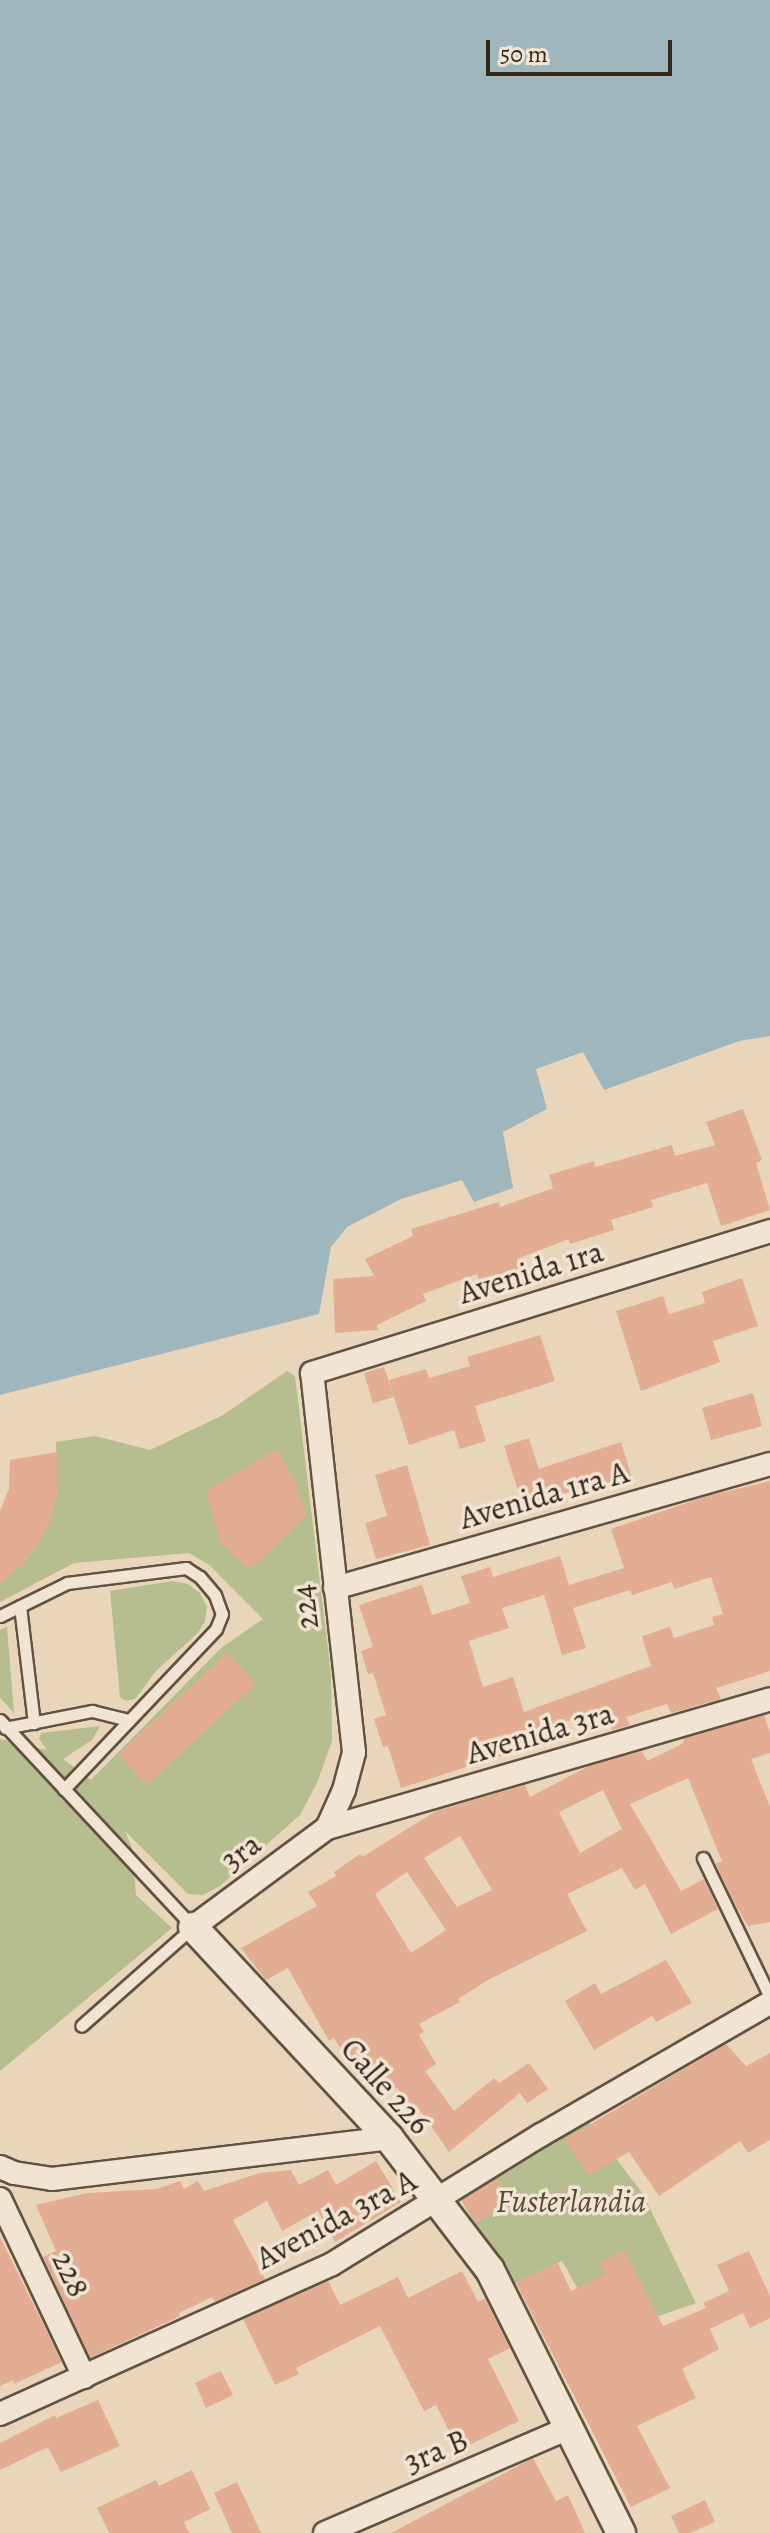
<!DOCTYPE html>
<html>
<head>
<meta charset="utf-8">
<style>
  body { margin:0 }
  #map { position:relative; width:770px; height:2533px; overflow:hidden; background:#e9d6ba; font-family:Alegreya,serif }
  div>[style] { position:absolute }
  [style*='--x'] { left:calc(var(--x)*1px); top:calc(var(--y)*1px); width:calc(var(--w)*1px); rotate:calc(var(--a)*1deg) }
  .green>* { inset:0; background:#b6be90 }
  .water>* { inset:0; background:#9eb6bc }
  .building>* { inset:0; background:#e2ad93 }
  .roads { filter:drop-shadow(2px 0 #615241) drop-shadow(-2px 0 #615241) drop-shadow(0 2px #615241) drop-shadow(0 -2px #615241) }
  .service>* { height:11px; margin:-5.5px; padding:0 5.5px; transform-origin:5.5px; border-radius:5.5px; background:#f1e4d2 }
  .minor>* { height:22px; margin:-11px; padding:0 11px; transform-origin:11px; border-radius:11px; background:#f1e4d2 }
  .tertiary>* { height:28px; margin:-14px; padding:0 14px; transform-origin:14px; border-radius:14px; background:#f1e4d2 }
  span { translate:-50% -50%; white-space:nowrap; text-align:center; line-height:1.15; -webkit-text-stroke:7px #f1e4d2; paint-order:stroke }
  .street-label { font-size:32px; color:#342619 }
  .park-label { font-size:32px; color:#544c37; font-style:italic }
  .scale { position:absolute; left:486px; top:40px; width:186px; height:36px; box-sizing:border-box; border:4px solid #342619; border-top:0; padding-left:10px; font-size:24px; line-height:28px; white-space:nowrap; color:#342619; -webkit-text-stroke:6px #f1e4d2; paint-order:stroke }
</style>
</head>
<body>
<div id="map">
  <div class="green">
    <i style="clip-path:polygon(287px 1371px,295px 1376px,331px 1674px,332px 1741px,317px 1783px,300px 1815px,220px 1886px,203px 1895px,188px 1894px,125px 1831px,132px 1848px,136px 1895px,172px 1928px,0 2071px,0 1739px,47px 1750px,39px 1739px,41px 1733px,100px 1726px,92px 1740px,63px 1759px,91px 1780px,221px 1648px,263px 1619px,209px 1565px,189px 1553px,74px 1563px,0 1602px,0 1583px,26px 1561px,47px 1528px,57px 1493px,56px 1442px,95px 1436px,150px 1450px,223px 1415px)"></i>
    <i style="clip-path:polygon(172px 1581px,188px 1584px,200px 1593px,207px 1607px,205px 1621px,198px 1633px,157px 1670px,135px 1699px,126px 1701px,120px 1697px,110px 1591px)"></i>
    <i style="clip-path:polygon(7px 1627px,14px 1713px,0 1698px,0 1630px)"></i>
    <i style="clip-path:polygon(587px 2120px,643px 2194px,696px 2303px,604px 2335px,562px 2261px,510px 2286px,459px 2196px)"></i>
  </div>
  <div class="water">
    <i style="clip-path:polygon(0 0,770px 0,770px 1036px,739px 1041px,604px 1090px,583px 1052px,536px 1069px,547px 1109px,503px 1132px,513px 1188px,474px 1202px,462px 1180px,401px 1199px,347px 1227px,331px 1247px,319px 1314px,0 1395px)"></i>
  </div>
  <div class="building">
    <i style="clip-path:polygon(743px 1109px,762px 1160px,756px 1163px,770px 1210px,721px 1226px,707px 1183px,651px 1200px,653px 1207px,611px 1220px,614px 1230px,570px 1244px,569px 1239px,517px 1259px,521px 1272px,481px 1285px,477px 1274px,423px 1294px,426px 1301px,377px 1325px,378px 1330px,335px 1333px,333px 1279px,374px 1276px,365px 1259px,413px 1236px,411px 1229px,499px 1202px,500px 1207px,553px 1188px,549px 1175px,594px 1161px,595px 1167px,672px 1145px,675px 1156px,715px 1145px,706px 1122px)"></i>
    <i style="clip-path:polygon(742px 1278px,758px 1326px,713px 1341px,720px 1362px,641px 1391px,616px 1311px,663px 1296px,669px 1314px,705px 1303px,702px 1292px)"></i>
    <i style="clip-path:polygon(540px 1335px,555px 1381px,475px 1406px,486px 1441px,460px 1449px,454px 1430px,409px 1445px,389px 1380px,426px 1369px,429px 1378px,470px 1366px,467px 1357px)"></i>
    <i style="clip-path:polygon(384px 1367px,394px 1397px,373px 1403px,364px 1373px)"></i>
    <i style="clip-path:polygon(753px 1393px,762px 1426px,711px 1440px,702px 1408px)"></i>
    <i style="clip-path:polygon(529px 1438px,539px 1469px,621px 1442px,632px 1478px,597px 1490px,595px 1484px,523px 1506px,504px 1446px)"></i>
    <i style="clip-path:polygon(277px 1449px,295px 1481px,306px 1516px,250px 1570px,220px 1542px,206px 1491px)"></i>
    <i style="clip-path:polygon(57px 1452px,57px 1493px,47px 1528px,26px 1561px,0 1585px,0 1511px,9px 1489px,10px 1460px)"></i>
    <i style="clip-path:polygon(407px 1465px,430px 1545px,376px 1559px,365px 1523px,387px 1516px,375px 1475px)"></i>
    <i style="clip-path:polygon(evenodd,770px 1481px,770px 1671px,716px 1688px,721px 1699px,671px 1713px,667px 1704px,626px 1717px,630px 1725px,612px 1730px,606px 1709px,531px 1733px,535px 1745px,401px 1788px,388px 1746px,383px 1747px,374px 1719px,386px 1715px,373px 1673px,368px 1674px,361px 1651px,373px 1647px,359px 1605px,422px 1585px,432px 1615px,470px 1603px,461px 1576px,490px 1567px,493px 1577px,560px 1556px,569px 1585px,624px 1568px,611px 1529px,704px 1497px,770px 1481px,711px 1577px,723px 1614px,712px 1617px,714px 1625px,674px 1638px,670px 1627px,642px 1636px,651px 1666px,524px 1712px,513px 1677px,483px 1687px,469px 1641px,509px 1628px,502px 1608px,544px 1595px,562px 1655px,586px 1648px,573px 1608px,630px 1590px,632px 1595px,672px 1582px,674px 1589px,711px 1577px)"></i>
    <i style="clip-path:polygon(227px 1653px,256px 1684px,147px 1785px,118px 1754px)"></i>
    <i style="clip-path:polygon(evenodd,764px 1715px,770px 1733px,770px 1753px,751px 1759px,770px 1807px,770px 1922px,748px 1926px,733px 1901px,716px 1864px,722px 1861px,688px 1778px,630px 1804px,681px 1891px,704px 1879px,718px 1909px,671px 1934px,645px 1884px,635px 1890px,622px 1868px,567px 1894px,587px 1931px,488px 1980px,458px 1999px,460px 2002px,419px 2024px,424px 2032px,419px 2035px,436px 2064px,425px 2071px,454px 2111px,494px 2078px,499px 2083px,529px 2063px,548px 2089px,527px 2103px,520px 2093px,449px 2152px,419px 2109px,416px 2111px,397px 2088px,383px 2097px,366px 2069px,357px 2075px,334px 2038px,329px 2041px,288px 1968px,266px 1980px,241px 1948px,317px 1906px,308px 1892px,336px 1876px,334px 1872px,360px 1854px,362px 1857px,436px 1811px,525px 1785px,530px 1797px,589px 1766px,642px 1751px,647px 1761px,684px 1743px,683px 1739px,764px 1715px,603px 1790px,622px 1829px,580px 1853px,559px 1812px,603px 1790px,764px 1715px,460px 1836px,492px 1890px,457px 1907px,424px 1858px,460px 1836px,764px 1715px,407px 1872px,446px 1930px,411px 1953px,375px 1894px,407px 1872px)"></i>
    <i style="clip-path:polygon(666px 1960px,692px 2003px,656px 2022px,652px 2016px,594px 2050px,565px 2001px,595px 1983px,601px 1994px)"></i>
    <i style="clip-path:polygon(726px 2044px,746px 2066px,770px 2053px,770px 2140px,748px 2153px,740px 2141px,659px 2196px,629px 2152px,589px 2175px,564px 2140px)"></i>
    <i style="clip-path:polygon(376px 2161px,401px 2202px,335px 2242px,318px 2211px,282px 2231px,267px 2201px,233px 2220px,265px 2279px,215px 2302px,212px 2297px,179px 2313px,180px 2316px,90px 2358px,43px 2257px,56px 2251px,36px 2205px,87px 2193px,157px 2189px,180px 2181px,184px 2189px,198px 2181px,204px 2191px,260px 2173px,291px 2170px,299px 2185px,328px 2170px,336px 2185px)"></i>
    <i style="clip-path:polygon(497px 2179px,510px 2204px,475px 2223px,462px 2200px)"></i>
    <i style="clip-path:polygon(0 2237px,62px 2362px,14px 2384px,13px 2380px,0 2386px)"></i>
    <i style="clip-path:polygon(624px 2250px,663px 2326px,706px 2308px,703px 2303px,729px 2291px,717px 2265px,749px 2251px,770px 2296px,770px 2318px,750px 2328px,743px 2313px,710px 2329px,719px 2349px,682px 2369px,696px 2398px,637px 2426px,670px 2488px,631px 2507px,516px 2283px,558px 2263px,571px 2291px,605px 2274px,599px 2263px)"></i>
    <i style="clip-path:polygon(462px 2271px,478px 2302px,485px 2298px,510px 2348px,488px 2359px,519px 2421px,459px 2450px,436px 2405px,424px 2411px,380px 2326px,296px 2368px,299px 2374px,275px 2385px,243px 2319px,328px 2281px,340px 2305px,398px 2277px,408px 2298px)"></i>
    <i style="clip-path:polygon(221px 2371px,233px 2395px,206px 2408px,195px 2383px)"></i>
    <i style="clip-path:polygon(98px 2400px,120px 2446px,61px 2472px,48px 2447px,0 2470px,0 2443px,55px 2415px,56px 2418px)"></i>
    <i style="clip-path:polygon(533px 2458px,556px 2501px,568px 2495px,585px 2533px,391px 2533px)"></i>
    <i style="clip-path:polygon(192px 2470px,210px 2509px,184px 2522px,189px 2533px,109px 2533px,97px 2508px,156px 2480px,159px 2486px)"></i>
    <i style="clip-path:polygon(237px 2482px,261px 2533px,232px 2533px,214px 2493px)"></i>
    <i style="clip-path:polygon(705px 2500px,715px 2522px,690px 2533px,679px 2533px,671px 2516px)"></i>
  </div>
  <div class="roads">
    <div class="service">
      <i style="--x:20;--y:1606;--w:118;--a:83.2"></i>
      <i style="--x:0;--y:1616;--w:75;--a:-26.2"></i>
      <i style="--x:67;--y:1583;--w:120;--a:-7.2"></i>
      <i style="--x:186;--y:1568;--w:17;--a:33"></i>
      <i style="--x:200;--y:1577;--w:23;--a:50"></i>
      <i style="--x:215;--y:1595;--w:20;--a:70"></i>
      <i style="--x:222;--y:1614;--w:16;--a:112"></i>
      <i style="--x:216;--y:1629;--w:221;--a:133.5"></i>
      <i style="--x:0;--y:1720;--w:283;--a:47"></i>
      <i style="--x:193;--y:1927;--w:149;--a:138.5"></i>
      <i style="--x:5;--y:1728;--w:89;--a:-11.1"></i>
      <i style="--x:92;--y:1711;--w:38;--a:14"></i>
      <i style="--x:703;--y:1858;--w:154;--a:64.3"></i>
    </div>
    <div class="minor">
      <i style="--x:335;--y:1588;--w:452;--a:-15.9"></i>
      <i style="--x:327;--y:1828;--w:42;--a:-65.9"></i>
      <i style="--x:344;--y:1790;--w:39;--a:-75"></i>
      <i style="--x:354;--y:1752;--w:381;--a:-96.3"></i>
      <i style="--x:312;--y:1373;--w:480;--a:-17.2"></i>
      <i style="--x:193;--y:1927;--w:167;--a:-36.5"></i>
      <i style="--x:327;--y:1828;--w:461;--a:-16.2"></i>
      <i style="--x:0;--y:2167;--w:15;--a:23"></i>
      <i style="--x:14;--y:2173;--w:38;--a:9"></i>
      <i style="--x:52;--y:2179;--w:339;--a:-6.9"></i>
      <i style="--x:0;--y:2199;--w:197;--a:64.7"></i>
      <i style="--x:0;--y:2414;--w:364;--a:-24.3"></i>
      <i style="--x:332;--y:2264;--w:246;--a:-31.7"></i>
      <i style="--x:541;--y:2135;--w:264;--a:-30"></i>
      <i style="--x:325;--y:2533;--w:268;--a:-23.3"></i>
    </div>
    <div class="tertiary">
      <i style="--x:193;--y:1927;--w:288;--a:47.1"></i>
      <i style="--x:389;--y:2138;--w:166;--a:52.6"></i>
      <i style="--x:490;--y:2270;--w:294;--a:63.5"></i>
    </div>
  </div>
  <div class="street-label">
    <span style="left:531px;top:1272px;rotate:-17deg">Avenida 1ra</span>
    <span style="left:544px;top:1495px;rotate:-16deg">Avenida 1ra A</span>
    <span style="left:305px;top:1607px;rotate:-97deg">224</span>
    <span style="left:540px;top:1733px;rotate:-16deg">Avenida 3ra</span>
    <span style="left:241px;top:1852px;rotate:-37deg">3ra</span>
    <span style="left:386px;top:2086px;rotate:48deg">Calle 226</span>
    <span style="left:336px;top:2219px;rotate:-28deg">Avenida 3ra A</span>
    <span style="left:71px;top:2274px;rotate:65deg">228</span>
    <span style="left:436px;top:2451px;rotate:-23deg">3ra B</span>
  </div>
  <div class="park-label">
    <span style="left:571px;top:2201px">Fusterlandia</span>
  </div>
  <div class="scale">50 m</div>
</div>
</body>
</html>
